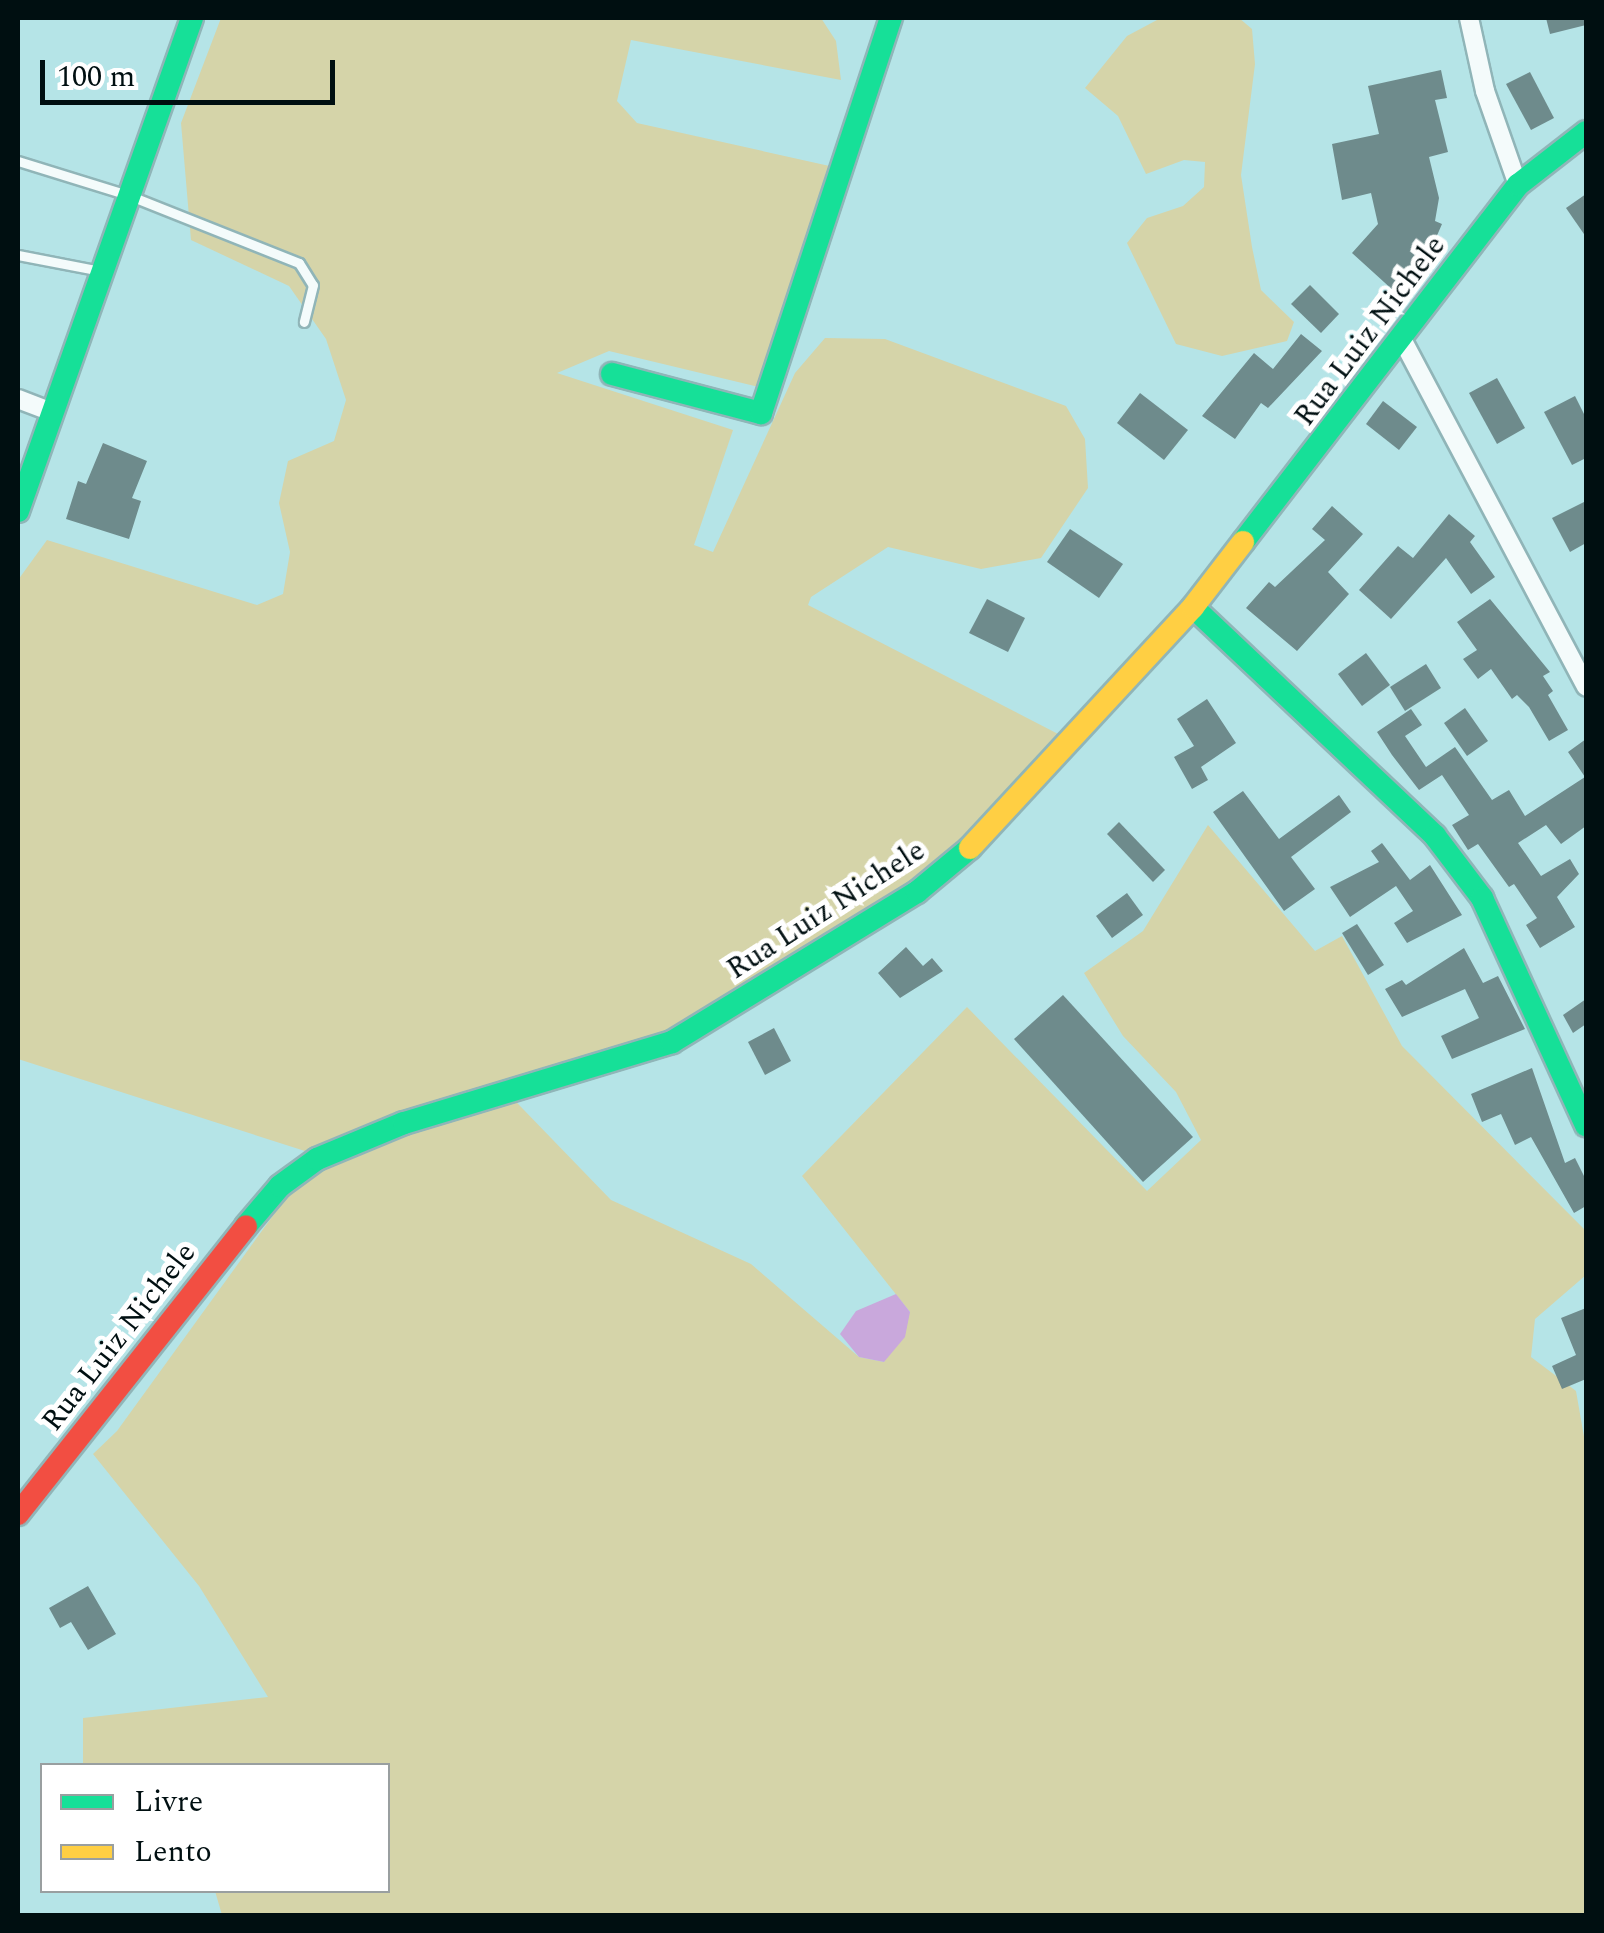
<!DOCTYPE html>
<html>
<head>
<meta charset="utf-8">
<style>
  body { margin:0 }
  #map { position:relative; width:1604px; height:1933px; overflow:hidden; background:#b5e4e7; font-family:Spectral,serif }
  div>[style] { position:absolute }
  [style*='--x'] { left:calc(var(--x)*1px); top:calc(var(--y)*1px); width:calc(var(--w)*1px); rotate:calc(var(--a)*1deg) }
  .green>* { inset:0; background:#d5d4a9 }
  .water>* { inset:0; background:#c9a8dc }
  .building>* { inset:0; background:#6e8b8c }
  .roads { filter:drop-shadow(2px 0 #90b5b8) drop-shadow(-2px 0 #90b5b8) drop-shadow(0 2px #90b5b8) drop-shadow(0 -2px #90b5b8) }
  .lane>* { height:9px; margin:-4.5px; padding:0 4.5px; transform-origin:4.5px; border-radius:4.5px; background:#f4fbfb }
  .street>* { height:18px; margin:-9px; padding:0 9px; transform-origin:9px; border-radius:9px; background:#f4fbfb }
  .fast>* { height:22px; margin:-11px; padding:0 11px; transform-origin:11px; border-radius:11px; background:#16e098 }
  .slow>* { height:22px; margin:-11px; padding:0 11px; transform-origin:11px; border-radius:11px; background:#ffcf43 }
  .jam>* { height:22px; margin:-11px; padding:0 11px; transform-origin:11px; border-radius:11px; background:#f24e42 }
  span { translate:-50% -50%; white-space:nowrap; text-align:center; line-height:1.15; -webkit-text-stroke:10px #fff; paint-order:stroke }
  .street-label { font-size:30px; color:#000f11 }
  .frame { position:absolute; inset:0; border:20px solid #000f11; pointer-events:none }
  .legend { position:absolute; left:40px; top:1763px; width:350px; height:130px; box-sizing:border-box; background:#fff; border:2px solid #999fa0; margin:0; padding:12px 18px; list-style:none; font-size:30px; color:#000f11 }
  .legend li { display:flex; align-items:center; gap:20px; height:50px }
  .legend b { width:50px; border:2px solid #999fa0 }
  .scale { position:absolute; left:40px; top:60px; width:295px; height:45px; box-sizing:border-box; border:5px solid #000f11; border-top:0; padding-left:12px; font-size:30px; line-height:35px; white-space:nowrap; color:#000f11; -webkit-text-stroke:8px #fff; paint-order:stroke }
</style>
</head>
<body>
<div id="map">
  <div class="green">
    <i style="clip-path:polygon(221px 18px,821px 18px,836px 41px,841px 80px,631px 40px,617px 101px,637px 123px,834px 167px,763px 388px,609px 351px,557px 373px,733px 430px,694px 545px,713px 552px,795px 373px,825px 338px,885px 339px,1066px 406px,1085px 439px,1088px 488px,1041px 558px,981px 569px,888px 547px,811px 597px,808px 605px,1062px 736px,978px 827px,908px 889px,795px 960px,659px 1036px,497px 1082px,611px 1200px,751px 1264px,859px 1357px,884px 1362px,910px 1312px,802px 1176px,967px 1007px,1147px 1191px,1201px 1140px,1176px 1092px,1123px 1036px,1084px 973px,1143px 931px,1208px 825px,1315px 951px,1342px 936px,1402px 1046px,1586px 1231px,1586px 1275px,1535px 1319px,1531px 1357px,1576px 1391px,1586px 1448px,1586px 1915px,222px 1915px,215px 1891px,388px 1890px,388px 1766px,83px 1765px,83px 1718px,268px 1697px,199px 1586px,93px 1454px,117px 1431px,277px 1210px,308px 1152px,18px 1059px,18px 580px,47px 540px,257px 605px,283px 594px,290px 552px,279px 503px,288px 461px,334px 441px,346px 400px,326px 339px,289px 286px,191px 240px,181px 123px)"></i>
    <i style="clip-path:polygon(1239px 18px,1252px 29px,1255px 64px,1241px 175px,1252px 247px,1261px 290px,1294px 322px,1287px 341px,1222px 356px,1176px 344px,1127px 243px,1147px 218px,1183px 206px,1204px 187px,1205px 162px,1184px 160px,1146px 174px,1118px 116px,1085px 88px,1127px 36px,1157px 20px)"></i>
  </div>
  <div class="water">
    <i style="clip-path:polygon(896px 1294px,910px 1312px,905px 1337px,884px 1362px,859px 1357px,840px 1334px,856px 1311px)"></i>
  </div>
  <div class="building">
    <i style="clip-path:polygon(1546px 18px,1586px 18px,1586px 25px,1550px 34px)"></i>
    <i style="clip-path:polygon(1441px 70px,1447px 98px,1435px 100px,1448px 152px,1429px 157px,1439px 198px,1435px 221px,1442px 224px,1429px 254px,1395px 292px,1352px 253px,1378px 224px,1371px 193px,1342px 200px,1332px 144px,1379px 134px,1368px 86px)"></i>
    <i style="clip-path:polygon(1530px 72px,1554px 118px,1531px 130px,1506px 84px)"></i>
    <i style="clip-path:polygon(1586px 194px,1586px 237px,1566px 208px)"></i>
    <i style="clip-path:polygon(1310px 285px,1339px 314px,1321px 333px,1291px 304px)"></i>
    <i style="clip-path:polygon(1301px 334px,1322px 351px,1268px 408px,1261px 403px,1235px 439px,1202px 416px,1254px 353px,1273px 369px)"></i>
    <i style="clip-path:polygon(1497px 378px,1525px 428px,1497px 444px,1469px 393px)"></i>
    <i style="clip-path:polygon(1140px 393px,1188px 430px,1164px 460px,1117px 423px)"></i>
    <i style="clip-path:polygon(1575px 396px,1586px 418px,1586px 458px,1572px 465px,1544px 412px)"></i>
    <i style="clip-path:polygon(1383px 401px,1417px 427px,1399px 450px,1366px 424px)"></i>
    <i style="clip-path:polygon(103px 443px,147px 461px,132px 498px,141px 501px,129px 539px,66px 519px,78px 481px,86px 484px)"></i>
    <i style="clip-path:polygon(1586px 501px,1586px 543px,1570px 552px,1552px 518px)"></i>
    <i style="clip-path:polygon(1332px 506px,1363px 534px,1328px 572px,1349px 594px,1297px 651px,1246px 608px,1269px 582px,1275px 587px,1325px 540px,1312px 529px)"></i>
    <i style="clip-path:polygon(1449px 514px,1475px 536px,1470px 542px,1495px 577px,1471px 594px,1446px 558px,1391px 619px,1359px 590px,1398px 546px,1413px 558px)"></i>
    <i style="clip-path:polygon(1070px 529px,1123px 564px,1099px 598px,1047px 562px)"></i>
    <i style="clip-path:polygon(987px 599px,1025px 618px,1008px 652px,969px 633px)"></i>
    <i style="clip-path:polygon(1490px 599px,1550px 672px,1543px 676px,1553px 691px,1548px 695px,1568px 730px,1549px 741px,1529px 707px,1517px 695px,1512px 699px,1491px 669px,1478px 679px,1463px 659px,1477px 650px,1457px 622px)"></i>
    <i style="clip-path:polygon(1366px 653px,1390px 685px,1362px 706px,1338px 674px)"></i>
    <i style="clip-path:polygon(1426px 664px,1441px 688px,1405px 711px,1390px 687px)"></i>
    <i style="clip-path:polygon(1207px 699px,1236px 743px,1201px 767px,1208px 780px,1192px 789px,1174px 757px,1194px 746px,1177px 719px)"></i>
    <i style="clip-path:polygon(1465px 708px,1488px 741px,1467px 756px,1444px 723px)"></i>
    <i style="clip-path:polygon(1411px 709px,1422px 725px,1405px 736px,1426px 767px,1455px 747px,1492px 800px,1509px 790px,1525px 816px,1585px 777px,1568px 752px,1586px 739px,1586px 826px,1561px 844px,1546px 825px,1518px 843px,1541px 876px,1570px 859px,1579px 874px,1557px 897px,1575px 927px,1540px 948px,1526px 925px,1537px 918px,1514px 884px,1509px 887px,1478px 844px,1468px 850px,1452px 825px,1469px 815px,1442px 775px,1419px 790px,1392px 755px,1377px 732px)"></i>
    <i style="clip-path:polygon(1243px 791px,1279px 839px,1339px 795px,1351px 812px,1291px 857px,1315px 889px,1284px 911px,1213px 812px)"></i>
    <i style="clip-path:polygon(1119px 822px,1165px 870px,1153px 882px,1107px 834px)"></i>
    <i style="clip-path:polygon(1382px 843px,1410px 880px,1430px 865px,1462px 915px,1407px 943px,1394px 923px,1413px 911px,1396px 886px,1350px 917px,1330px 887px,1379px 862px,1371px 851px)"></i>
    <i style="clip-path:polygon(1127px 893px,1143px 915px,1112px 938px,1096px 916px)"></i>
    <i style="clip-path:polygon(1357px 924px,1384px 965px,1368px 975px,1342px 933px)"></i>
    <i style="clip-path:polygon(906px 947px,923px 966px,932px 958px,943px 971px,900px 998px,878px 973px)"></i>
    <i style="clip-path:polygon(1464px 948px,1483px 983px,1498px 976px,1525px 1029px,1452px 1059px,1441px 1036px,1479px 1018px,1465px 989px,1402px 1017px,1385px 989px,1402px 980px,1406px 985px)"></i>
    <i style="clip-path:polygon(1063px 995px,1193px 1137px,1143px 1182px,1014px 1039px)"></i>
    <i style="clip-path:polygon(1586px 999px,1586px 1024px,1573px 1033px,1563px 1015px)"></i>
    <i style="clip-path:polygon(774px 1028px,791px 1061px,765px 1075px,748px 1042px)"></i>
    <i style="clip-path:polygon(1532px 1068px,1565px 1163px,1575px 1158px,1586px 1180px,1586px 1206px,1574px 1213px,1531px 1137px,1515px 1145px,1501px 1114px,1482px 1122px,1471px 1094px)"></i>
    <i style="clip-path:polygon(1586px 1308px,1586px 1379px,1562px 1389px,1552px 1366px,1576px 1355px,1561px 1318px)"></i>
    <i style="clip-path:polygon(88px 1586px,116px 1634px,88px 1650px,71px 1622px,60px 1628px,49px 1608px)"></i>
  </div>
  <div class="roads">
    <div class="lane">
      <i style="--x:18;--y:161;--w:115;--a:17.2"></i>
      <i style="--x:128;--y:195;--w:184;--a:21.7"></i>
      <i style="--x:299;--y:263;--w:26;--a:58"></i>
      <i style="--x:313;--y:285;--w:38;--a:104"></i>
      <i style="--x:18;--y:255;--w:85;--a:10.9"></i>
    </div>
    <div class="street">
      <i style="--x:1469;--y:18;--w:75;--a:77.6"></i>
      <i style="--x:1485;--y:91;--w:100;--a:70.7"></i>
      <i style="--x:1403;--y:341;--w:391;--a:62.1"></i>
      <i style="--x:18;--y:399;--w:36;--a:21"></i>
    </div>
    <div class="fast">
      <i style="--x:612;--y:374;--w:154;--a:14.7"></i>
      <i style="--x:761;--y:413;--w:416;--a:-71.8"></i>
      <i style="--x:18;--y:511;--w:523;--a:-70.56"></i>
      <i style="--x:1243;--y:542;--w:451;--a:-52.4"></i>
      <i style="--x:1518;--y:185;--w:86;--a:-37.9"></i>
      <i style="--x:1193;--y:607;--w:333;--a:43.4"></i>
      <i style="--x:1435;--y:836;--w:78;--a:52.8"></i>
      <i style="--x:1482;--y:898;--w:250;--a:65.4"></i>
      <i style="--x:246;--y:1226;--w:52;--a:-49.6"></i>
      <i style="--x:280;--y:1186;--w:46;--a:-36.1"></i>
      <i style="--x:317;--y:1159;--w:94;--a:-22.5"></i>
      <i style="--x:404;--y:1123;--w:280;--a:-16.8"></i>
      <i style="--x:672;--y:1042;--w:287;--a:-31.5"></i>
      <i style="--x:917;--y:892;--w:69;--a:-39.7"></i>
    </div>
    <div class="slow">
      <i style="--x:970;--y:848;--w:328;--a:-47.2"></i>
      <i style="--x:1193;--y:607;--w:82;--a:-52.4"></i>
    </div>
    <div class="jam">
      <i style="--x:18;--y:1514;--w:367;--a:-51.6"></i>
    </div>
  </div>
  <div class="street-label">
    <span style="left:1370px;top:331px;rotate:-53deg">Rua Luiz Nichele</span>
    <span style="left:826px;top:910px;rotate:-33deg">Rua Luiz Nichele</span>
    <span style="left:119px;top:1337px;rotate:-52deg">Rua Luiz Nichele</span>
  </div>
  <div class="frame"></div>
  <ul class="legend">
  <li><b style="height:12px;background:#16e098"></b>Livre</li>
  <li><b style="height:12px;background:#ffcf43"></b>Lento</li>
  </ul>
  <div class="scale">100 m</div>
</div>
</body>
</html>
